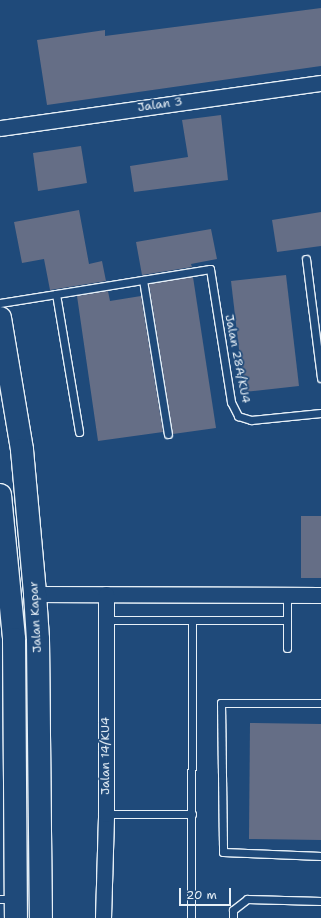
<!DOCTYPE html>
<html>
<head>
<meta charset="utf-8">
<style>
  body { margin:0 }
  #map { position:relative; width:321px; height:918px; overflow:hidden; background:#1f4a7a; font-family:"Shantell Sans",sans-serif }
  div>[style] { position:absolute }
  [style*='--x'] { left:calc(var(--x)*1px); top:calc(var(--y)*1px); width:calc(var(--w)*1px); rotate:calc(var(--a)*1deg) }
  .building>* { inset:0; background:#656e86 }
  .roads { filter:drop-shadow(1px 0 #e8f1f8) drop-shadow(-1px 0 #e8f1f8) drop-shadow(0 1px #e8f1f8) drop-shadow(0 -1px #e8f1f8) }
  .service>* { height:7px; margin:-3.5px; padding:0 3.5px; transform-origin:3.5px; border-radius:3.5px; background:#1f4a7a }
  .minor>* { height:15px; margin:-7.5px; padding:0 7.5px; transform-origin:7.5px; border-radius:7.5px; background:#1f4a7a }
  .trunk>* { height:22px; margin:-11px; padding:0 11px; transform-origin:11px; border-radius:11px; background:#1f4a7a }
  span { translate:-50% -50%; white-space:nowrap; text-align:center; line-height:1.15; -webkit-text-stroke:3.5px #1f4a7a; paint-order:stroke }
  .street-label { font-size:12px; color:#e8f1f8 }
  .scale { position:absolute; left:179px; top:888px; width:52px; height:18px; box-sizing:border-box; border:2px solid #e8f1f8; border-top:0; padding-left:5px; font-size:12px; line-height:14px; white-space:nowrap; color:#e8f1f8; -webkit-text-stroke:3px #1f4a7a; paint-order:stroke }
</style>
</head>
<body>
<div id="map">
  <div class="building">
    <i style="clip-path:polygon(321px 8px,321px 66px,47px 105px,37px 40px,105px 30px,105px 36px)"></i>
    <i style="clip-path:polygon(221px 115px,228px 180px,134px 192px,130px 166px,188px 157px,182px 120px)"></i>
    <i style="clip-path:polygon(81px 146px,87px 183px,38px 191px,33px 153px)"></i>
    <i style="clip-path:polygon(79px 210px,89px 264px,102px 261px,106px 281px,50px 290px,44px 259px,22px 263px,14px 222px)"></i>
    <i style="clip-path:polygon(321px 212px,321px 246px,277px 252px,272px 220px)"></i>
    <i style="clip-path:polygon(211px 229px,217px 259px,191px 264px,192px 267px,142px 275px,136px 242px)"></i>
    <i style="clip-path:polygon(286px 275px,299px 386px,244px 392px,231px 281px)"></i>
    <i style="clip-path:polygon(193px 277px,216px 428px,173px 434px,149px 284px)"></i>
    <i style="clip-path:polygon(108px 291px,110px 301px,141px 296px,163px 432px,98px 441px,77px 296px)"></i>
    <i style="clip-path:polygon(301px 516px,321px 516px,321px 578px,301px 578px)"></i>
    <i style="clip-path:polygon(250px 723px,321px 724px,321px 840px,249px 839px)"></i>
  </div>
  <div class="roads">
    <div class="service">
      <i style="--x:306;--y:259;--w:120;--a:82.8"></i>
      <i style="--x:143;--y:280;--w:156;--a:80.8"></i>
      <i style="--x:56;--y:294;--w:156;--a:-9.2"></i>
      <i style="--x:210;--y:269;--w:135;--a:81"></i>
      <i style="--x:231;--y:402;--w:16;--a:63"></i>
      <i style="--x:238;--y:416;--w:14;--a:17"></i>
      <i style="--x:251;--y:420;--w:70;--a:-5.7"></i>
      <i style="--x:0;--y:303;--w:57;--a:-9.1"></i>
      <i style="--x:56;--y:294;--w:140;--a:80.5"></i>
      <i style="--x:106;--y:620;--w:181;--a:0"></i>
      <i style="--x:287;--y:620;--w:25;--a:-90"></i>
      <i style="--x:287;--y:648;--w:28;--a:-90"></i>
      <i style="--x:321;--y:703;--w:100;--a:180"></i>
      <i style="--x:221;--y:703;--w:149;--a:89.2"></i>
      <i style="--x:223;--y:852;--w:98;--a:2.3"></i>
      <i style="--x:106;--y:814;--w:86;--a:0"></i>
      <i style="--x:0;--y:899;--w:14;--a:0"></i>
      <i style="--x:191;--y:918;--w:298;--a:-89.8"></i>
      <i style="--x:233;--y:918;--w:8;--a:-90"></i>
      <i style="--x:233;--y:910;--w:18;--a:-38"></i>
      <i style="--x:247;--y:899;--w:74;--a:1.5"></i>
    </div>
    <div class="minor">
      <i style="--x:0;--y:128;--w:324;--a:-8"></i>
      <i style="--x:35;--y:594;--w:286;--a:0.2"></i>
      <i style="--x:103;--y:918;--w:104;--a:-88.3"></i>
      <i style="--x:106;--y:814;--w:220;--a:-90"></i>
    </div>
    <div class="trunk">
      <i style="--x:0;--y:318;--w:134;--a:80.5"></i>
      <i style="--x:22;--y:450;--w:145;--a:84.8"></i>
      <i style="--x:35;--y:594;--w:45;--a:86.2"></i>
      <i style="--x:38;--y:639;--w:279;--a:89.4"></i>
      <i style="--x:0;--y:495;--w:145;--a:84.4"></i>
      <i style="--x:14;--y:639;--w:279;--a:89.6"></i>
    </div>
  </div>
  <div class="street-label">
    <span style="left:160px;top:105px;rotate:-8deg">Jalan 3</span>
    <span style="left:237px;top:359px;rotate:79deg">Jalan 28A/KU4</span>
    <span style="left:36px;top:617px;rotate:-93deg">Jalan Kapar</span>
    <span style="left:106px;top:756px;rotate:-90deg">Jalan 14/KU4</span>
  </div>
  <div class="scale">20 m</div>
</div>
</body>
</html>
